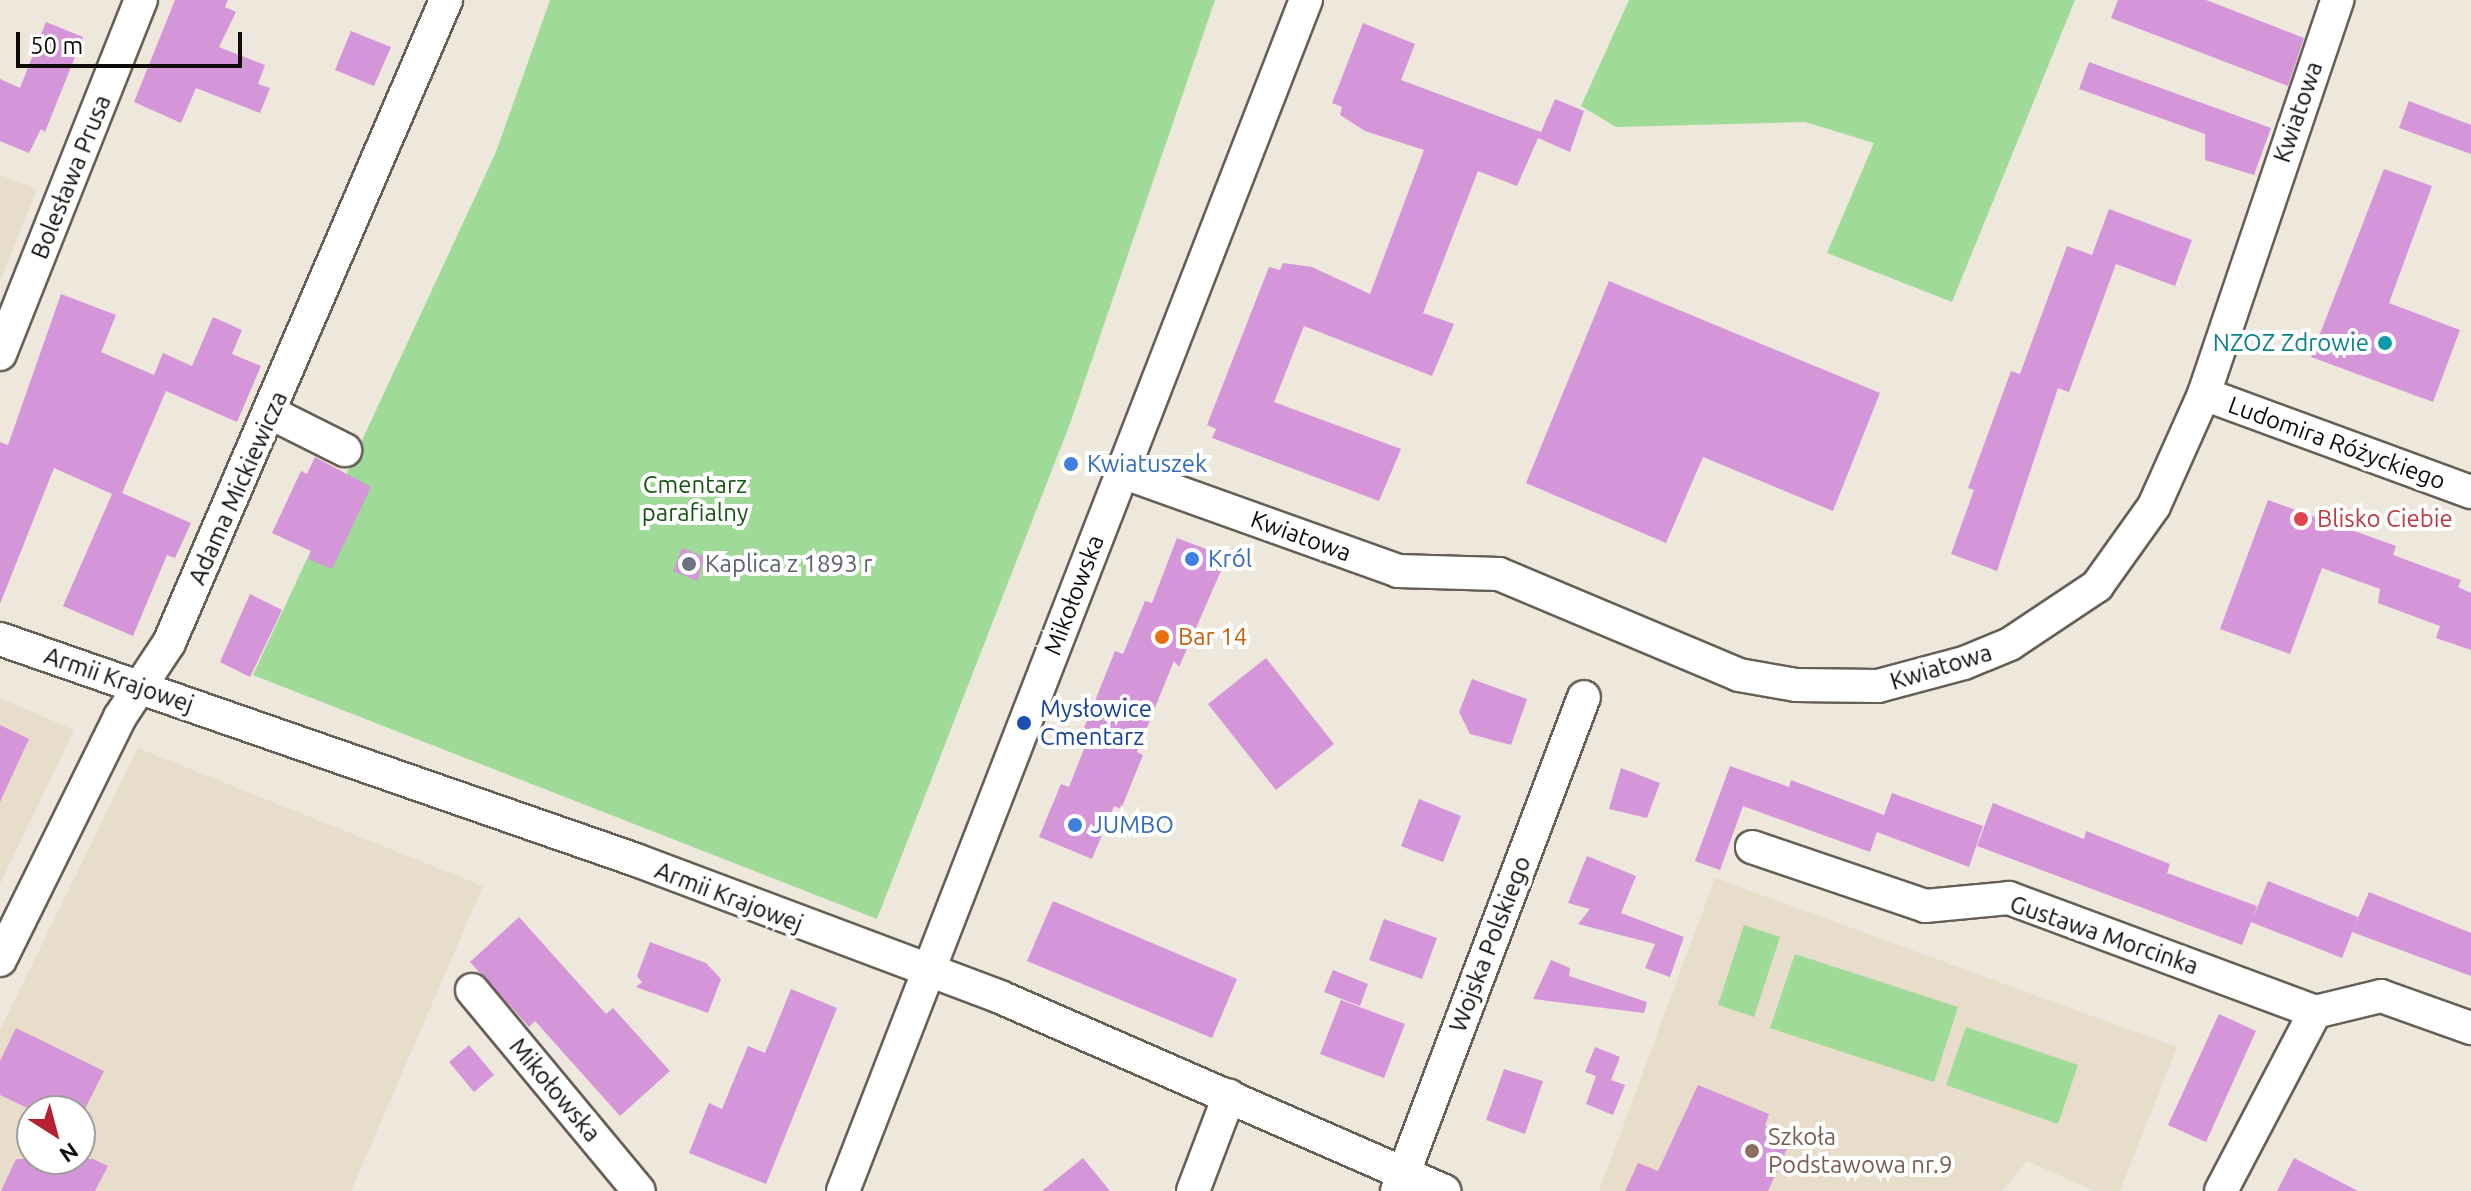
<!DOCTYPE html>
<html>
<head>
<meta charset="utf-8">
<style>
  body { margin:0 }
  #map { position:relative; width:2471px; height:1191px; overflow:hidden; background:#eee7dc; font-family:Ubuntu,sans-serif }
  div>[style] { position:absolute }
  [style*='--x'] { left:calc(var(--x)*1px); top:calc(var(--y)*1px); width:calc(var(--w)*1px); rotate:calc(var(--a)*1deg) }
  .built>* { inset:0; background:#e8dccb }
  .green>* { inset:0; background:#a0da98 }
  .building>* { inset:0; background:#d496d9 }
  .roads { filter:drop-shadow(2px 0 #655f55) drop-shadow(-2px 0 #655f55) drop-shadow(0 2px #655f55) drop-shadow(0 -2px #655f55) }
  .minor>* { height:32px; margin:-16px; padding:0 16px; transform-origin:16px; border-radius:16px; background:#fff }
  .dots>* { width:22px; height:22px; translate:-50% -50%; box-sizing:border-box; border:4px solid #fff; border-radius:50% }
  span { translate:-50% -50%; white-space:nowrap; text-align:center; line-height:1.15; -webkit-text-stroke:8px #fff; paint-order:stroke }
  .street-label { font-size:24px; color:#0e0b08 }
  .culture-label { font-size:24px; color:#0d838f }
  .right { translate:-100% -50%; text-align:right }
  .shop-label { font-size:24px; color:#366cbe }
  .left { translate:0 -50%; text-align:left }
  .park-label { font-size:24px; color:#185511 }
  .health-label { font-size:24px; color:#be3a42 }
  .worship-label { font-size:24px; color:#5b616d }
  .food-label { font-size:24px; color:#c56008 }
  .transit-label { font-size:24px; color:#164399 }
  .education-label { font-size:24px; color:#785e54 }
  .north { position:absolute; left:16px; top:1095px; width:80px; height:80px; box-sizing:border-box; background:#fff; border:2px solid #9f9d9c; border-radius:50%; rotate:144deg; font-size:22px; font-weight:700; line-height:32px; text-align:center; color:#0e0b08 }
  .north::after { content:''; display:block; margin:auto; width:28px; height:36px; background:#b42231; clip-path:polygon(50% 0,100% 100%,50% 72%,0 100%) }
  .scale { position:absolute; left:16px; top:32px; width:226px; height:36px; box-sizing:border-box; border:4px solid #0e0b08; border-top:0; padding-left:10px; font-size:24px; line-height:28px; white-space:nowrap; color:#0e0b08; -webkit-text-stroke:6px #fff; paint-order:stroke }
</style>
</head>
<body>
<div id="map">
  <div class="built">
    <i style="clip-path:polygon(0 175px,37px 189px,0 281px)"></i>
    <i style="clip-path:polygon(0 698px,74px 730px,0 884px)"></i>
    <i style="clip-path:polygon(evenodd,138px 748px,483px 886px,351px 1191px,0 1191px,0 1030px,138px 748px,32px 1111px,80px 1111px,80px 1159px,32px 1159px,32px 1111px)"></i>
    <i style="clip-path:polygon(1715px 878px,2177px 1047px,2120px 1191px,2095px 1191px,2027px 1161px,2002px 1191px,1599px 1191px)"></i>
  </div>
  <div class="green">
    <i style="clip-path:polygon(550px 0,1215px 0,1071px 421px,877px 919px,253px 675px,496px 152px)"></i>
    <i style="clip-path:polygon(1629px 0,2075px 0,1952px 302px,1827px 253px,1874px 143px,1805px 122px,1616px 127px,1581px 106px)"></i>
    <i style="clip-path:polygon(1744px 925px,1780px 937px,1754px 1017px,1718px 1005px)"></i>
    <i style="clip-path:polygon(1795px 954px,1958px 1007px,1934px 1082px,1770px 1028px)"></i>
    <i style="clip-path:polygon(1966px 1027px,2078px 1065px,2058px 1124px,1946px 1085px)"></i>
  </div>
  <div class="building">
    <i style="clip-path:polygon(175px 0,228px 0,225px 7px,236px 12px,219px 47px,265px 65px,258px 84px,270px 88px,260px 113px,196px 88px,181px 123px,134px 102px)"></i>
    <i style="clip-path:polygon(2118px 0,2206px 0,2304px 38px,2288px 86px,2111px 18px)"></i>
    <i style="clip-path:polygon(46px 22px,83px 37px,45px 132px,41px 129px,29px 153px,0 141px,0 79px,20px 88px)"></i>
    <i style="clip-path:polygon(1363px 23px,1415px 44px,1401px 80px,1541px 132px,1555px 99px,1584px 111px,1570px 152px,1538px 138px,1517px 186px,1478px 171px,1423px 313px,1454px 324px,1432px 376px,1304px 326px,1274px 402px,1401px 449px,1379px 501px,1212px 438px,1216px 429px,1207px 425px,1269px 267px,1280px 270px,1283px 263px,1312px 267px,1370px 294px,1424px 150px,1365px 131px,1340px 115px,1342px 107px,1332px 103px)"></i>
    <i style="clip-path:polygon(351px 31px,391px 47px,374px 86px,335px 70px)"></i>
    <i style="clip-path:polygon(2089px 62px,2271px 128px,2254px 175px,2205px 160px,2205px 134px,2079px 89px)"></i>
    <i style="clip-path:polygon(2409px 101px,2471px 125px,2471px 154px,2399px 128px)"></i>
    <i style="clip-path:polygon(2384px 169px,2432px 186px,2389px 303px,2460px 330px,2433px 402px,2311px 357px)"></i>
    <i style="clip-path:polygon(2109px 209px,2192px 240px,2175px 286px,2116px 264px,2069px 392px,2058px 388px,1997px 571px,1951px 554px,1974px 490px,1968px 488px,2011px 371px,2020px 374px,2067px 246px,2092px 255px)"></i>
    <i style="clip-path:polygon(1609px 281px,1880px 393px,1833px 511px,1703px 457px,1666px 543px,1526px 483px)"></i>
    <i style="clip-path:polygon(61px 294px,116px 315px,101px 352px,154px 375px,163px 353px,192px 366px,213px 317px,242px 330px,232px 354px,261px 366px,237px 422px,166px 391px,122px 493px,191px 523px,175px 558px,167px 555px,133px 636px,63px 606px,112px 494px,54px 468px,0 604px,0 442px,8px 445px)"></i>
    <i style="clip-path:polygon(315px 457px,371px 487px,332px 569px,308px 559px,311px 551px,272px 533px,301px 471px,307px 474px)"></i>
    <i style="clip-path:polygon(2268px 500px,2396px 546px,2393px 555px,2461px 580px,2458px 587px,2471px 593px,2471px 650px,2436px 638px,2440px 626px,2378px 603px,2380px 589px,2322px 568px,2290px 654px,2220px 629px)"></i>
    <i style="clip-path:polygon(1177px 538px,1227px 557px,1179px 667px,1174px 661px,1137px 752px,1143px 755px,1121px 809px,1114px 806px,1092px 859px,1039px 837px,1061px 784px,1069px 787px,1091px 731px,1084px 728px,1115px 651px,1123px 654px,1145px 601px,1152px 603px)"></i>
    <i style="clip-path:polygon(682px 548px,705px 557px,697px 581px,673px 571px)"></i>
    <i style="clip-path:polygon(250px 594px,282px 610px,250px 677px,220px 662px)"></i>
    <i style="clip-path:polygon(1266px 658px,1334px 744px,1276px 790px,1208px 704px)"></i>
    <i style="clip-path:polygon(1472px 679px,1527px 699px,1511px 745px,1470px 734px,1459px 712px)"></i>
    <i style="clip-path:polygon(0 725px,29px 739px,0 802px)"></i>
    <i style="clip-path:polygon(1730px 766px,1789px 787px,1791px 780px,1884px 815px,1892px 793px,1983px 826px,1969px 867px,1877px 832px,1870px 852px,1743px 806px,1720px 870px,1695px 861px)"></i>
    <i style="clip-path:polygon(1621px 768px,1660px 783px,1647px 818px,1609px 809px)"></i>
    <i style="clip-path:polygon(1419px 799px,1461px 816px,1443px 862px,1401px 846px)"></i>
    <i style="clip-path:polygon(1993px 803px,2084px 839px,2086px 831px,2170px 864px,2167px 873px,2257px 906px,2253px 918px,2268px 881px,2358px 917px,2342px 958px,2251px 922px,2242px 945px,1977px 846px)"></i>
    <i style="clip-path:polygon(1587px 856px,1636px 876px,1621px 913px,1684px 937px,1670px 977px,1645px 968px,1655px 944px,1578px 924px,1590px 909px,1568px 903px)"></i>
    <i style="clip-path:polygon(2369px 892px,2471px 933px,2471px 976px,2352px 932px)"></i>
    <i style="clip-path:polygon(1053px 901px,1237px 979px,1212px 1038px,1027px 961px)"></i>
    <i style="clip-path:polygon(519px 917px,606px 1014px,613px 1008px,670px 1071px,620px 1116px,535px 1021px,529px 1027px,470px 962px)"></i>
    <i style="clip-path:polygon(1384px 919px,1437px 938px,1422px 979px,1369px 960px)"></i>
    <i style="clip-path:polygon(650px 942px,706px 963px,721px 979px,708px 1013px,636px 987px,642px 982px,637px 976px)"></i>
    <i style="clip-path:polygon(1551px 960px,1570px 968px,1569px 976px,1647px 1002px,1644px 1013px,1533px 999px)"></i>
    <i style="clip-path:polygon(1333px 970px,1368px 984px,1360px 1006px,1324px 992px)"></i>
    <i style="clip-path:polygon(791px 989px,837px 1008px,766px 1184px,689px 1153px,709px 1103px,722px 1109px,748px 1046px,765px 1053px)"></i>
    <i style="clip-path:polygon(1341px 1000px,1405px 1024px,1384px 1078px,1320px 1054px)"></i>
    <i style="clip-path:polygon(2219px 1014px,2256px 1031px,2206px 1142px,2168px 1125px)"></i>
    <i style="clip-path:polygon(16px 1028px,104px 1071px,84px 1111px,34px 1111px,0 1095px,0 1061px)"></i>
    <i style="clip-path:polygon(469px 1045px,494px 1075px,474px 1092px,449px 1062px)"></i>
    <i style="clip-path:polygon(1595px 1047px,1620px 1057px,1611px 1080px,1625px 1085px,1613px 1115px,1586px 1104px,1596px 1076px,1585px 1072px)"></i>
    <i style="clip-path:polygon(1504px 1069px,1543px 1081px,1525px 1134px,1486px 1120px)"></i>
    <i style="clip-path:polygon(1698px 1085px,1769px 1114px,1765px 1126px,1792px 1138px,1768px 1191px,1625px 1191px,1638px 1163px,1658px 1171px)"></i>
    <i style="clip-path:polygon(1083px 1158px,1110px 1191px,1042px 1191px)"></i>
    <i style="clip-path:polygon(2294px 1158px,2358px 1191px,2277px 1191px)"></i>
    <i style="clip-path:polygon(16px 1159px,93px 1159px,108px 1166px,95px 1191px,1px 1191px)"></i>
  </div>
  <div class="roads">
    <div class="minor">
      <i style="--x:0;--y:354;--w:381;--a:-68.3"></i>
      <i style="--x:2204;--y:394;--w:284;--a:20.2"></i>
      <i style="--x:271;--y:413;--w:83;--a:26.6"></i>
      <i style="--x:1122;--y:472;--w:293;--a:19.7"></i>
      <i style="--x:1398;--y:571;--w:101;--a:1.7"></i>
      <i style="--x:1499;--y:574;--w:260;--a:22.8"></i>
      <i style="--x:1739;--y:675;--w:58;--a:10"></i>
      <i style="--x:1796;--y:685;--w:82;--a:0.7"></i>
      <i style="--x:1878;--y:686;--w:89;--a:-15"></i>
      <i style="--x:1964;--y:663;--w:50;--a:-22.4"></i>
      <i style="--x:2010;--y:644;--w:105;--a:-33.7"></i>
      <i style="--x:2097;--y:586;--w:98;--a:-54.5"></i>
      <i style="--x:2154;--y:506;--w:123;--a:-65.9"></i>
      <i style="--x:2204;--y:394;--w:416;--a:-71.3"></i>
      <i style="--x:0;--y:639;--w:673;--a:19.16"></i>
      <i style="--x:636;--y:860;--w:389;--a:20.6"></i>
      <i style="--x:1000;--y:997;--w:485;--a:23.6"></i>
      <i style="--x:1752;--y:847;--w:183;--a:18.8"></i>
      <i style="--x:1925;--y:906;--w:84;--a:-5.4"></i>
      <i style="--x:2009;--y:898;--w:327;--a:20.4"></i>
      <i style="--x:0;--y:960;--w:271;--a:-63.7"></i>
      <i style="--x:120;--y:717;--w:89;--a:-56.5"></i>
      <i style="--x:169;--y:643;--w:700;--a:-66.69"></i>
      <i style="--x:472;--y:990;--w:261;--a:50.3"></i>
      <i style="--x:843;--y:1191;--w:1278;--a:-68.76"></i>
      <i style="--x:1193;--y:1191;--w:102;--a:-69.2"></i>
      <i style="--x:1397;--y:1191;--w:528;--a:-69.27"></i>
      <i style="--x:2221;--y:1191;--w:202;--a:-62.3"></i>
      <i style="--x:2315;--y:1012;--w:68;--a:-13.6"></i>
      <i style="--x:2381;--y:996;--w:96;--a:19.6"></i>
    </div>
  </div>
  <div class="dots">
    <i style="left:2385px;top:343px;background:#0f9aa8"></i>
    <i style="left:1071px;top:464px;background:#3f7fe0"></i>
    <i style="left:2301px;top:519px;background:#e0444e"></i>
    <i style="left:1192px;top:559px;background:#3f7fe0"></i>
    <i style="left:689px;top:564px;background:#6b7280"></i>
    <i style="left:1162px;top:637px;background:#e8710a"></i>
    <i style="left:1024px;top:723px;background:#1a4fb4"></i>
    <i style="left:1075px;top:825px;background:#3f7fe0"></i>
    <i style="left:1752px;top:1151px;background:#8d6e63"></i>
  </div>
  <div class="street-label">
    <span style="left:2298px;top:112px;rotate:-71deg">Kwiatowa</span>
    <span style="left:71px;top:177px;rotate:-68deg">Bolesława Prusa</span>
    <span style="left:2337px;top:443px;rotate:20deg">Ludomira Różyckiego</span>
    <span style="left:238px;top:488px;rotate:-66deg">Adama Mickiewicza</span>
    <span style="left:1301px;top:536px;rotate:20deg">Kwiatowa</span>
    <span style="left:1074px;top:595px;rotate:-69deg">Mikołowska</span>
    <span style="left:1941px;top:667px;rotate:-17deg">Kwiatowa</span>
    <span style="left:119px;top:680px;rotate:19deg">Armii Krajowej</span>
    <span style="left:729px;top:897px;rotate:21deg">Armii Krajowej</span>
    <span style="left:2104px;top:935px;rotate:19deg">Gustawa Morcinka</span>
    <span style="left:1490px;top:944px;rotate:-69deg">Wojska Polskiego</span>
    <span style="left:555px;top:1090px;rotate:50deg">Mikołowska</span>
  </div>
  <div class="culture-label">
    <span class="right" style="left:2369px;top:343px">NZOZ Zdrowie</span>
  </div>
  <div class="shop-label">
    <span class="left" style="left:1087px;top:464px">Kwiatuszek</span>
    <span class="left" style="left:1208px;top:559px">Król</span>
    <span class="left" style="left:1091px;top:825px">JUMBO</span>
  </div>
  <div class="park-label">
    <span style="left:695px;top:499px">Cmentarz<br>parafialny</span>
  </div>
  <div class="health-label">
    <span class="left" style="left:2317px;top:519px">Blisko Ciebie</span>
  </div>
  <div class="worship-label">
    <span class="left" style="left:705px;top:564px">Kaplica z 1893 r</span>
  </div>
  <div class="food-label">
    <span class="left" style="left:1178px;top:637px">Bar 14</span>
  </div>
  <div class="transit-label">
    <span class="left" style="left:1040px;top:723px">Mysłowice<br>Cmentarz</span>
  </div>
  <div class="education-label">
    <span class="left" style="left:1768px;top:1151px">Szkoła<br>Podstawowa nr.9</span>
  </div>
  <div class="north">N</div>
  <div class="scale">50 m</div>
</div>
</body>
</html>
